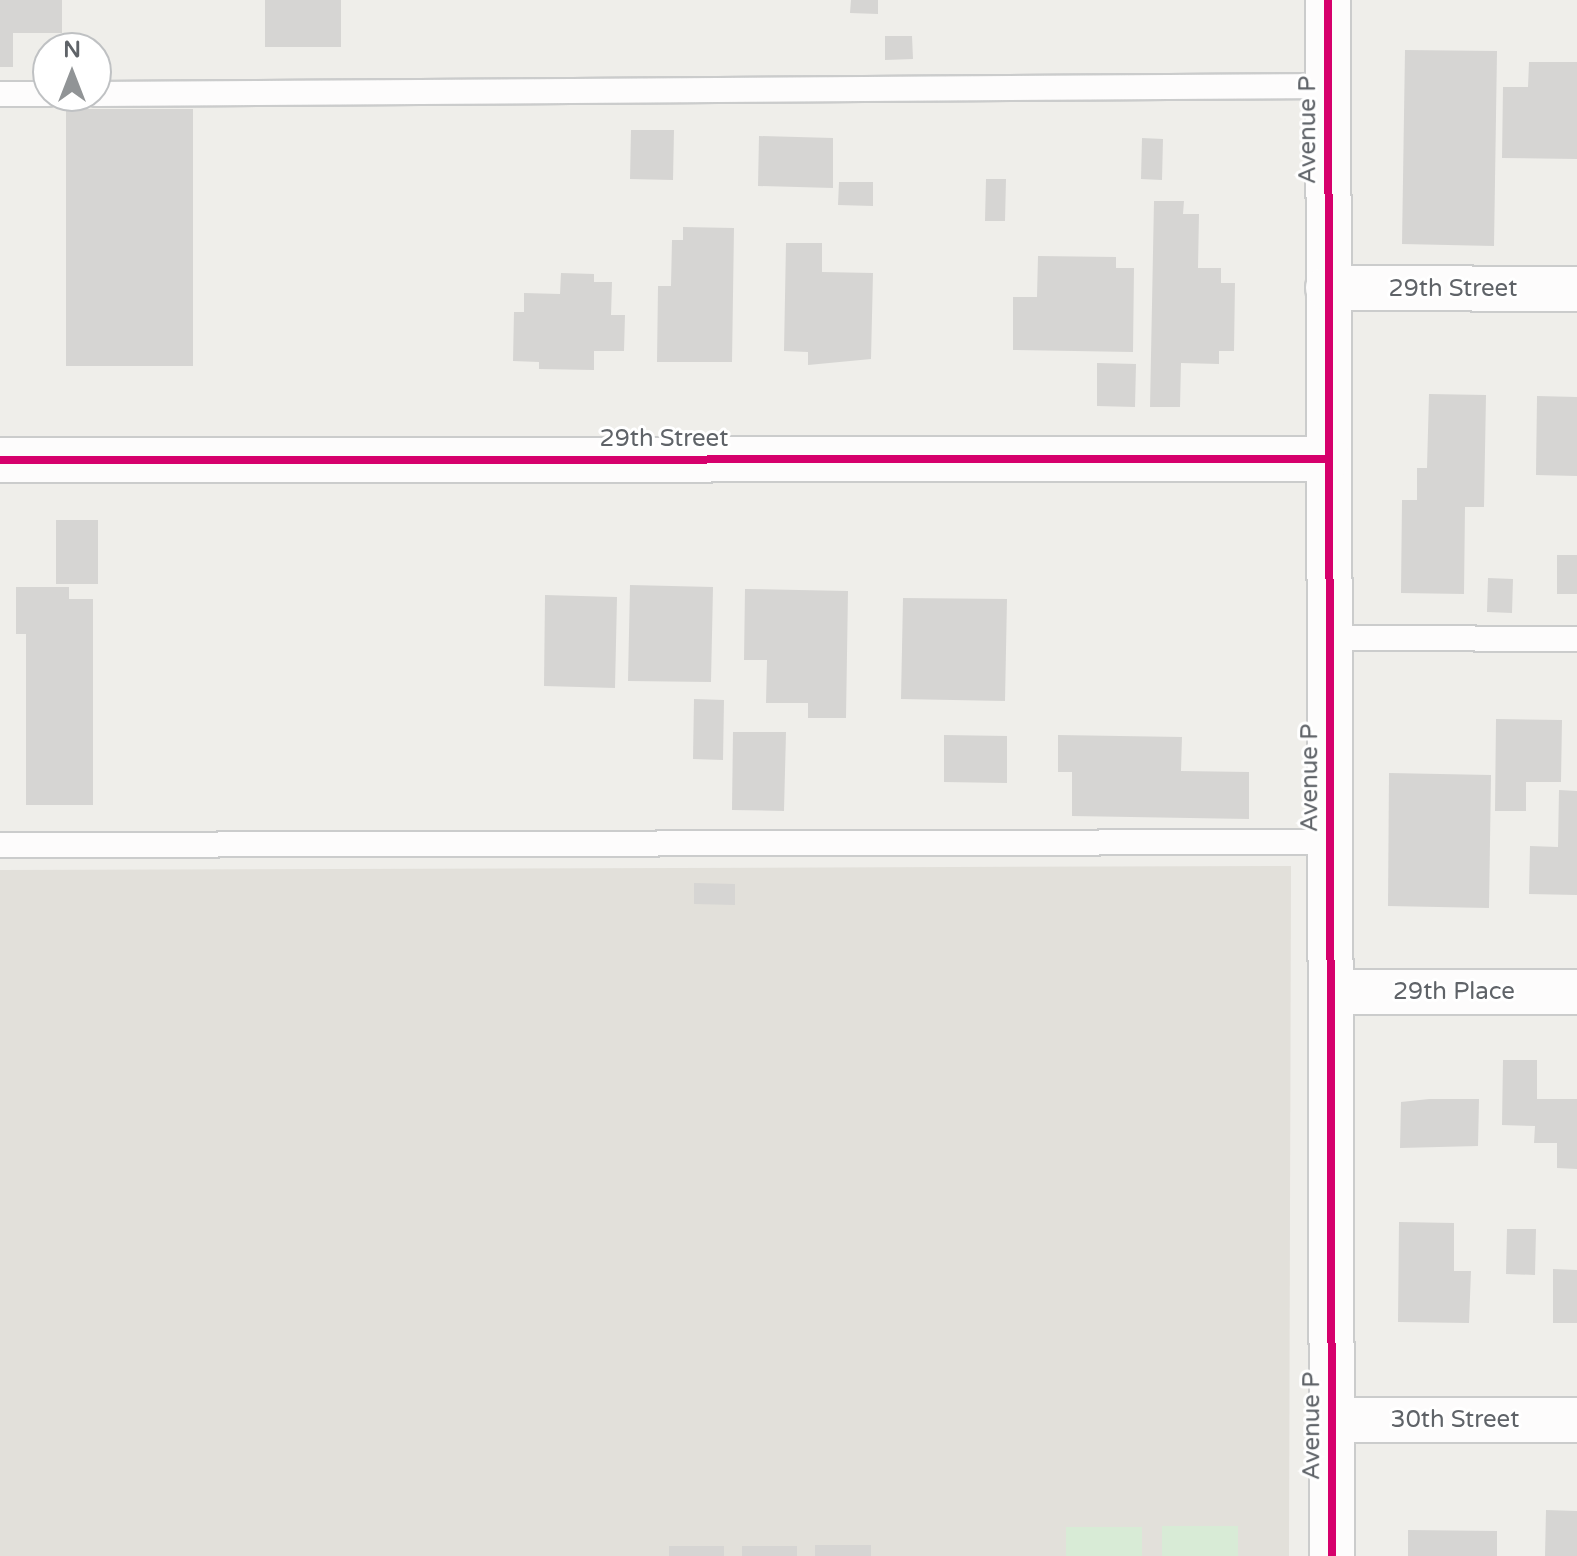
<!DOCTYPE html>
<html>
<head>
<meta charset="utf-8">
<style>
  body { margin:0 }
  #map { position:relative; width:1577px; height:1556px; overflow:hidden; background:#efeeea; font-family:"Varela Round",sans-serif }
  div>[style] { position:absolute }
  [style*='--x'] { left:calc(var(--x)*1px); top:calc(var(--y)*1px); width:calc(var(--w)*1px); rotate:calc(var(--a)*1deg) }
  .education>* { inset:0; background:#e2e0da }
  .green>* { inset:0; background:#d8ebd6 }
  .building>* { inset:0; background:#d6d5d3 }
  .roads { filter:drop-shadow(2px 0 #cbcccc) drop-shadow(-2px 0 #cbcccc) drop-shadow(0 2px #cbcccc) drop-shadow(0 -2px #cbcccc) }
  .lane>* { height:24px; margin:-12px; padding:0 12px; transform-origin:12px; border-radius:12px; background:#fdfcfc }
  .street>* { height:44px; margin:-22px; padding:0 22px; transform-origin:22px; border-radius:22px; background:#fdfcfc }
  .cycleway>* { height:8px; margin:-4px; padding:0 4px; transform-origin:4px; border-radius:4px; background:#d6006c }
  span { translate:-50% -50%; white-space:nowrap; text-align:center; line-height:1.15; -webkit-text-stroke:6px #fff; paint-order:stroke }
  .street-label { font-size:24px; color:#5f6368 }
  .north { position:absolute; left:32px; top:32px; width:80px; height:80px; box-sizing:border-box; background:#fff; border:2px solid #bfc1c3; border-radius:50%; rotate:0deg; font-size:22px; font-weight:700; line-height:32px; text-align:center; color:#5f6368 }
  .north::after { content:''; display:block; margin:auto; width:28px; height:36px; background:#919496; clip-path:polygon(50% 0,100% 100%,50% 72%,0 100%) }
</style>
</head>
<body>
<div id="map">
  <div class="education">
    <i style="clip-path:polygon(1291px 866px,1289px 1556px,0 1556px,0 870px)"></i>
  </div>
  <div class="green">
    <i style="clip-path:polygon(1238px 1526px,1238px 1556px,1162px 1556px,1162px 1526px)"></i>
    <i style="clip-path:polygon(1066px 1527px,1142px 1527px,1142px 1556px,1066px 1556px)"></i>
  </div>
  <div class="building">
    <i style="clip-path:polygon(0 0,62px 0,62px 33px,13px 33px,13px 67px,0 67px)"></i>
    <i style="clip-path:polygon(265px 0,341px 0,341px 47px,265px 47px)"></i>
    <i style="clip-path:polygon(851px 0,878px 0,878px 14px,850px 13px)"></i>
    <i style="clip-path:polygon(885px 36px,912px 36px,913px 59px,885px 60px)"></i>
    <i style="clip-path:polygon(1405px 50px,1497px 51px,1494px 246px,1402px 244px)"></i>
    <i style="clip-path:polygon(1529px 62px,1577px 62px,1577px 159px,1502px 158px,1503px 87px,1528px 87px)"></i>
    <i style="clip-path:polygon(66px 109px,193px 109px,193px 366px,66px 366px)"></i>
    <i style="clip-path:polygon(631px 130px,674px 130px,673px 180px,630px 179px)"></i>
    <i style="clip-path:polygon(759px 136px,833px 138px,833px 188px,758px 186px)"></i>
    <i style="clip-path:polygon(1142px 138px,1163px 139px,1162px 180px,1141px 179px)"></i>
    <i style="clip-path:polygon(986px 179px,1006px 179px,1005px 221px,985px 221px)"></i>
    <i style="clip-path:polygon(839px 182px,873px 182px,873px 206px,838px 205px)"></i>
    <i style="clip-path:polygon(1154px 201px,1184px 201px,1183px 214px,1199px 214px,1198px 268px,1221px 268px,1221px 283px,1235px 283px,1234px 351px,1219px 351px,1219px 364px,1181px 363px,1180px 407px,1150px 407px)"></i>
    <i style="clip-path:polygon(683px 227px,734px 228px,732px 362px,657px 362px,658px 286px,671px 286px,672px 240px,683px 240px)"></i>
    <i style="clip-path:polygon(786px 243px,822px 243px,822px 272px,873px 273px,871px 359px,808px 365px,808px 352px,784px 351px)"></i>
    <i style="clip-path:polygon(1038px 256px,1116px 257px,1116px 268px,1134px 268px,1133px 352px,1013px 350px,1013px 297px,1037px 297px)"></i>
    <i style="clip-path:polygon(561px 273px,594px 274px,594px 282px,612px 282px,611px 315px,625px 315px,624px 351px,594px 351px,594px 370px,539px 369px,539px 362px,513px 361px,514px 312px,524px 312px,524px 293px,560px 294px)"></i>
    <i style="clip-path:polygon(1097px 363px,1136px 364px,1135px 407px,1097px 406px)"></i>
    <i style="clip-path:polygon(1429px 394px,1486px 395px,1484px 507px,1465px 507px,1464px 594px,1401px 593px,1402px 500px,1417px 500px,1417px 468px,1427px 468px)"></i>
    <i style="clip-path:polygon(1537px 396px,1577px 397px,1577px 476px,1536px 475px)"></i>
    <i style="clip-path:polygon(56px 520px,98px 520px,98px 584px,56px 584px)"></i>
    <i style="clip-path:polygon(1557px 555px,1577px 555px,1577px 594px,1557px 594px)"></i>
    <i style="clip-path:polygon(1488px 578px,1513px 579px,1512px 613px,1487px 612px)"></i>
    <i style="clip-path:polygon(630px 585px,713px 587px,711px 682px,628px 681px)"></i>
    <i style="clip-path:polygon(16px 587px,69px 587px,69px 599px,93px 599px,93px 805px,26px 805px,26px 634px,16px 634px)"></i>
    <i style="clip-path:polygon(745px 589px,848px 591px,846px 718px,808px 718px,808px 703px,766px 703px,767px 660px,744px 660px)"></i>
    <i style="clip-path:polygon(545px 595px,617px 597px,615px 688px,544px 686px)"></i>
    <i style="clip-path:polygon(903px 598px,1007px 599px,1005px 701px,901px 699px)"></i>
    <i style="clip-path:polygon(694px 699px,724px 700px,723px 760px,693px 759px)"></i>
    <i style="clip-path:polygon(1496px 719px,1562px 720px,1561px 782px,1526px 782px,1526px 811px,1495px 811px)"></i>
    <i style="clip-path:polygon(733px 732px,786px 732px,784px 811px,732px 810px)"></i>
    <i style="clip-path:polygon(944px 735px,1007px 736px,1007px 783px,944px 782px)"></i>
    <i style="clip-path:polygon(1058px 735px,1182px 737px,1181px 771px,1249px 772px,1249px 819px,1072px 816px,1072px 772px,1058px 772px)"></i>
    <i style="clip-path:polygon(1389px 773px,1491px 775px,1489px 908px,1388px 906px)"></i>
    <i style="clip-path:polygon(1559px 790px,1577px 791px,1577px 895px,1529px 894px,1530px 846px,1558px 847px)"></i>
    <i style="clip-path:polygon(694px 883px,735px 884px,735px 905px,694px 904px)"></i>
    <i style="clip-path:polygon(1503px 1060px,1537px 1060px,1537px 1099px,1577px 1099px,1577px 1169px,1557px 1168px,1557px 1143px,1534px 1143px,1535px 1126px,1502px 1125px)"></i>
    <i style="clip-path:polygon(1429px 1099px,1479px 1099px,1478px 1146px,1400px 1148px,1401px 1102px)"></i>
    <i style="clip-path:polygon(1399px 1222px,1454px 1223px,1454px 1271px,1471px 1271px,1469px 1323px,1398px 1322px)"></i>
    <i style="clip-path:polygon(1507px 1229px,1536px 1229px,1535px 1275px,1506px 1274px)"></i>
    <i style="clip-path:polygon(1553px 1269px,1577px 1270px,1577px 1323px,1553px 1323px)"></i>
    <i style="clip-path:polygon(1546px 1510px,1577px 1511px,1577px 1556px,1545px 1556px)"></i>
    <i style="clip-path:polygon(1408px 1530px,1497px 1531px,1497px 1556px,1408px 1556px)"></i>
    <i style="clip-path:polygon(815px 1545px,871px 1545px,871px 1556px,815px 1556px)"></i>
    <i style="clip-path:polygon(669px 1546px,724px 1546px,724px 1556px,669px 1556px)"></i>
    <i style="clip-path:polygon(742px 1546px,797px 1546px,797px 1556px,742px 1556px)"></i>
  </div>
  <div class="roads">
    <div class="lane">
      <i style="--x:0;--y:94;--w:48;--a:0"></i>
      <i style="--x:96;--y:94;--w:1232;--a:-0.37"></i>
      <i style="--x:1329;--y:638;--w:248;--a:0.2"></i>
      <i style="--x:0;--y:845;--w:1330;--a:-0.13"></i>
    </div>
    <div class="street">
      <i style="--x:1328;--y:0;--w:1556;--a:89.85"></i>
      <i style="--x:1328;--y:288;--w:249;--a:0.2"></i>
      <i style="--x:0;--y:460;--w:1328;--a:-0.04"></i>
      <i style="--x:1331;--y:992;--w:246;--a:0"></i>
      <i style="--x:1332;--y:1420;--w:245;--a:0"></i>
    </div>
  </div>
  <div class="cycleway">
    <i style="--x:1328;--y:0;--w:1556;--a:89.85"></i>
    <i style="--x:0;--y:460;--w:1328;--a:-0.04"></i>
  </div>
  <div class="street-label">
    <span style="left:1308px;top:130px;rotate:-90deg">Avenue P</span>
    <span style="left:1453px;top:289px">29th Street</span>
    <span style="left:664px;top:439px">29th Street</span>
    <span style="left:1310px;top:778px;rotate:-90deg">Avenue P</span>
    <span style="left:1454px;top:992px">29th Place</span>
    <span style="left:1455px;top:1420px">30th Street</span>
    <span style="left:1312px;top:1426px;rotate:-90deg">Avenue P</span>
  </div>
  <div class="north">N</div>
</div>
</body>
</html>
